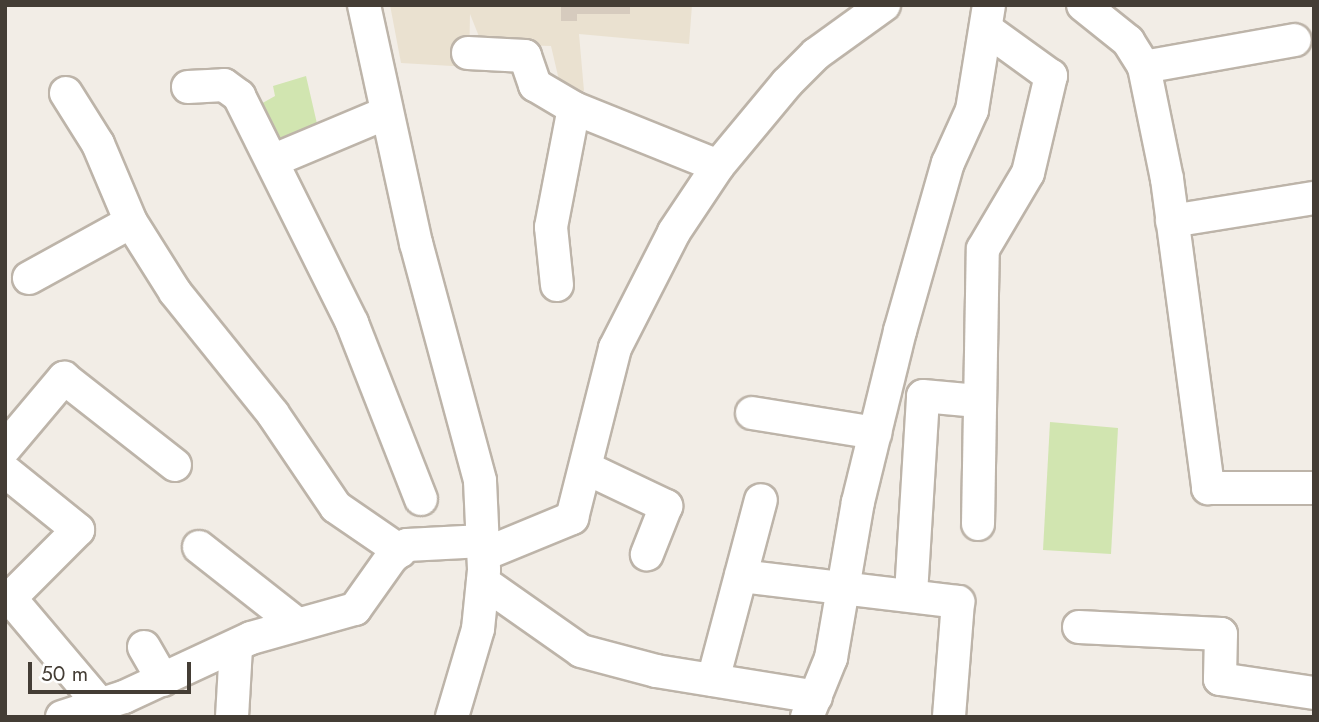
<!DOCTYPE html>
<html>
<head>
<meta charset="utf-8">
<style>
  body { margin:0 }
  #map { position:relative; width:1319px; height:722px; overflow:hidden; background:#f2ede6; font-family:Jost,sans-serif }
  div>[style] { position:absolute }
  [style*='--x'] { left:calc(var(--x)*1px); top:calc(var(--y)*1px); width:calc(var(--w)*1px); rotate:calc(var(--a)*1deg) }
  .education>* { inset:0; background:#eae1d0 }
  .green>* { inset:0; background:#d1e5b0 }
  .building>* { inset:0; background:#d6cbbe }
  .roads { filter:drop-shadow(2px 0 #bdb4a9) drop-shadow(-2px 0 #bdb4a9) drop-shadow(0 2px #bdb4a9) drop-shadow(0 -2px #bdb4a9) }
  .minor>* { height:32px; margin:-16px; padding:0 16px; transform-origin:16px; border-radius:16px; background:#fff }
  span { translate:-50% -50%; white-space:nowrap; text-align:center; line-height:1.15; -webkit-text-stroke:7px #fff; paint-order:stroke }
  .frame { position:absolute; inset:0; border:7px solid #443d35; pointer-events:none }
  .scale { position:absolute; left:28px; top:662px; width:163px; height:32px; box-sizing:border-box; border:4px solid #443d35; border-top:0; padding-left:9px; font-size:21px; line-height:24px; white-space:nowrap; color:#443d35; -webkit-text-stroke:5px #fff; paint-order:stroke }
</style>
</head>
<body>
<div id="map">
  <div class="education">
    <i style="clip-path:polygon(390px 5px,692px 5px,689px 44px,579px 34px,584px 91px,562px 93px,551px 46px,482px 44px,470px 14px,469px 67px,401px 63px)"></i>
  </div>
  <div class="green">
    <i style="clip-path:polygon(306px 76px,318px 128px,278px 147px,259px 105px,275px 96px,273px 86px)"></i>
    <i style="clip-path:polygon(1050px 422px,1118px 428px,1111px 554px,1043px 550px)"></i>
  </div>
  <div class="building">
    <i style="clip-path:polygon(561px 7px,630px 7px,630px 14px,577px 14px,577px 21px,561px 21px)"></i>
  </div>
  <div class="roads">
    <div class="minor">
      <i style="--x:364;--y:5;--w:244;--a:77.7"></i>
      <i style="--x:416;--y:243;--w:246;--a:74.9"></i>
      <i style="--x:480;--y:481;--w:89;--a:87.4"></i>
      <i style="--x:484;--y:570;--w:59;--a:95.8"></i>
      <i style="--x:478;--y:629;--w:92;--a:106.5"></i>
      <i style="--x:1083;--y:5;--w:58;--a:38.7"></i>
      <i style="--x:1128;--y:41;--w:31;--a:58"></i>
      <i style="--x:1144;--y:67;--w:114;--a:78.4"></i>
      <i style="--x:1167;--y:179;--w:312;--a:82.4"></i>
      <i style="--x:1208;--y:488;--w:106;--a:0"></i>
      <i style="--x:468;--y:53;--w:57;--a:3"></i>
      <i style="--x:525;--y:56;--w:31;--a:71"></i>
      <i style="--x:535;--y:85;--w:45;--a:30.5"></i>
      <i style="--x:574;--y:108;--w:155;--a:21.9"></i>
      <i style="--x:1144;--y:67;--w:153;--a:-10.1"></i>
      <i style="--x:188;--y:87;--w:36;--a:-3"></i>
      <i style="--x:224;--y:85;--w:19;--a:36"></i>
      <i style="--x:239;--y:96;--w:254;--a:63.5"></i>
      <i style="--x:352;--y:323;--w:189;--a:68.6"></i>
      <i style="--x:66;--y:93;--w:60;--a:57.9"></i>
      <i style="--x:98;--y:144;--w:85;--a:67.1"></i>
      <i style="--x:131;--y:222;--w:83;--a:57.8"></i>
      <i style="--x:175;--y:292;--w:156;--a:51.2"></i>
      <i style="--x:273;--y:414;--w:112;--a:55.9"></i>
      <i style="--x:336;--y:507;--w:78;--a:34.5"></i>
      <i style="--x:272;--y:161;--w:124;--a:-22.8"></i>
      <i style="--x:1172;--y:221;--w:144;--a:-9.2"></i>
      <i style="--x:29;--y:278;--w:116;--a:-28.8"></i>
      <i style="--x:557;--y:285;--w:58;--a:-95.9"></i>
      <i style="--x:551;--y:227;--w:121;--a:-79.1"></i>
      <i style="--x:752;--y:413;--w:125;--a:9.2"></i>
      <i style="--x:5;--y:448;--w:92;--a:-49.9"></i>
      <i style="--x:64;--y:378;--w:141;--a:38.1"></i>
      <i style="--x:586;--y:468;--w:89;--a:25.4"></i>
      <i style="--x:666;--y:506;--w:52;--a:111.6"></i>
      <i style="--x:5;--y:471;--w:94;--a:38.9"></i>
      <i style="--x:78;--y:530;--w:103;--a:135"></i>
      <i style="--x:978;--y:524;--w:275;--a:-89"></i>
      <i style="--x:983;--y:249;--w:88;--a:-59.4"></i>
      <i style="--x:1028;--y:173;--w:100;--a:-76.7"></i>
      <i style="--x:1051;--y:76;--w:80;--a:-144.1"></i>
      <i style="--x:199;--y:547;--w:125;--a:38.2"></i>
      <i style="--x:492;--y:551;--w:87;--a:-22.4"></i>
      <i style="--x:572;--y:518;--w:175;--a:-75.8"></i>
      <i style="--x:615;--y:348;--w:130;--a:-63"></i>
      <i style="--x:674;--y:232;--w:79;--a:-56.3"></i>
      <i style="--x:718;--y:166;--w:108;--a:-50.3"></i>
      <i style="--x:787;--y:83;--w:41;--a:-45"></i>
      <i style="--x:816;--y:54;--w:84;--a:-35.8"></i>
      <i style="--x:741;--y:576;--w:219;--a:6.8"></i>
      <i style="--x:958;--y:602;--w:115;--a:94.5"></i>
      <i style="--x:483;--y:582;--w:120;--a:35.1"></i>
      <i style="--x:581;--y:651;--w:78;--a:14.9"></i>
      <i style="--x:656;--y:671;--w:162;--a:9.2"></i>
      <i style="--x:911;--y:594;--w:198;--a:-86.5"></i>
      <i style="--x:923;--y:396;--w:55;--a:5.2"></i>
      <i style="--x:10;--y:598;--w:136;--a:49.8"></i>
      <i style="--x:1079;--y:627;--w:142;--a:2.8"></i>
      <i style="--x:1221;--y:634;--w:45;--a:91.3"></i>
      <i style="--x:1220;--y:679;--w:95;--a:8.5"></i>
      <i style="--x:144;--y:647;--w:38;--a:60"></i>
      <i style="--x:713;--y:680;--w:186;--a:-75.1"></i>
      <i style="--x:62;--y:717;--w:65;--a:-17.9"></i>
      <i style="--x:124;--y:697;--w:140;--a:-24.9"></i>
      <i style="--x:251;--y:638;--w:108;--a:-15.6"></i>
      <i style="--x:355;--y:609;--w:64;--a:-54.6"></i>
      <i style="--x:392;--y:557;--w:19;--a:-39"></i>
      <i style="--x:407;--y:545;--w:76;--a:-3"></i>
      <i style="--x:232;--y:717;--w:70;--a:-86.7"></i>
      <i style="--x:807;--y:717;--w:64;--a:-67.9"></i>
      <i style="--x:831;--y:658;--w:158;--a:-80.2"></i>
      <i style="--x:858;--y:502;--w:176;--a:-76.2"></i>
      <i style="--x:900;--y:331;--w:175;--a:-74.1"></i>
      <i style="--x:948;--y:163;--w:58;--a:-65.6"></i>
      <i style="--x:972;--y:110;--w:106;--a:-80.8"></i>
    </div>
  </div>
  <div class="frame"></div>
  <div class="scale">50 m</div>
</div>
</body>
</html>
